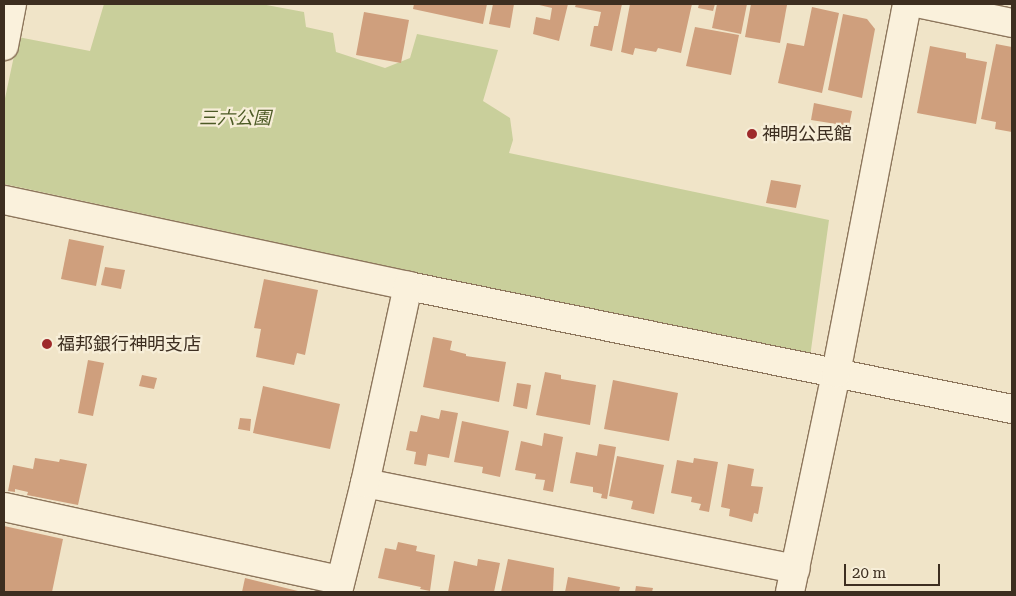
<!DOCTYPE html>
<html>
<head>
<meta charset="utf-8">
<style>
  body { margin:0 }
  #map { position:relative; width:1016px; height:596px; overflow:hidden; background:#f0e4c8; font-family:"Roboto Serif","Noto Sans JP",serif }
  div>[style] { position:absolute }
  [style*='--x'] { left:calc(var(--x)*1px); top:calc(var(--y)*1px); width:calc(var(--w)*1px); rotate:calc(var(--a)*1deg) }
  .green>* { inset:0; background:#c9cf9b }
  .building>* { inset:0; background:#cf9f7d }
  .roads { filter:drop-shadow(1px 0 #8d765c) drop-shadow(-1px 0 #8d765c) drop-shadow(0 1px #8d765c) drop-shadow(0 -1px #8d765c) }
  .minor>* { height:28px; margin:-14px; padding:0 14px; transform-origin:14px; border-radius:14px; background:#faf1dc }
  .dots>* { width:14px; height:14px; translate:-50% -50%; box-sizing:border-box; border:2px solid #f7eed8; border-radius:50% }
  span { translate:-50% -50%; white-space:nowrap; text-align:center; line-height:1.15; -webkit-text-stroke:4.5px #f7eed8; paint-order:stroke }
  .park-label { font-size:18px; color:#4d5a26; font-style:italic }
  .poi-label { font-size:18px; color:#3d2e20 }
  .left { translate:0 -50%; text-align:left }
  .frame { position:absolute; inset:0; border:5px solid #3d2e20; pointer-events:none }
  .scale { position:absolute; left:844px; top:564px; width:96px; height:22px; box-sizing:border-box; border:2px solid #3d2e20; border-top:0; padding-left:6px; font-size:15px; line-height:18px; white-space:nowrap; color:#3d2e20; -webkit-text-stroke:4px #f7eed8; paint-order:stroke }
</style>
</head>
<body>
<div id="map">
  <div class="green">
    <i style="clip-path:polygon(104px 4px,261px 4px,304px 12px,306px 27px,333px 33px,336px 52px,385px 68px,410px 58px,417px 34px,498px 50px,483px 101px,510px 118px,513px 140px,509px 153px,829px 220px,810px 357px,4px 184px,4px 103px,18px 37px,90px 51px)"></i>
  </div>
  <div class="building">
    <i style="clip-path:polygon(414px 4px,487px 4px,483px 24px,413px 9px)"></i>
    <i style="clip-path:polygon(493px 4px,514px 4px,510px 28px,489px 24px)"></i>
    <i style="clip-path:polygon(535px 4px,568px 4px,559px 41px,533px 34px,536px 17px,550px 20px,552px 8px)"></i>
    <i style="clip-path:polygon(576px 4px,622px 4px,612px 51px,590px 46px,594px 26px,598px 26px,601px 12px,575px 7px)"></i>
    <i style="clip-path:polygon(630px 4px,692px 4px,681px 53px,658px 48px,656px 52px,635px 48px,633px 55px,621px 52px)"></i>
    <i style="clip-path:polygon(699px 4px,715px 4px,713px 11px,698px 8px)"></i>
    <i style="clip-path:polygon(717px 4px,747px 4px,741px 34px,712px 28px)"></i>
    <i style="clip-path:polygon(751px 4px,787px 5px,780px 43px,745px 37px)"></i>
    <i style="clip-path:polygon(812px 7px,839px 13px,822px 93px,778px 83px,787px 43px,804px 46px)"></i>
    <i style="clip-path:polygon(364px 12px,409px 20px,401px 63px,356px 55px)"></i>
    <i style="clip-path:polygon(843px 14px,867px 19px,875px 29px,862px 98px,828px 90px)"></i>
    <i style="clip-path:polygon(695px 27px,739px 35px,731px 75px,686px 66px)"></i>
    <i style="clip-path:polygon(996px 44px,1012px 47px,1012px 132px,995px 129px,996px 122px,981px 119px)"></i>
    <i style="clip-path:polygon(930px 46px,966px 53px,966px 58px,987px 62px,976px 124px,917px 113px)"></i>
    <i style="clip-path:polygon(814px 103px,852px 111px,849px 126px,811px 120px)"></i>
    <i style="clip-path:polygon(771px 180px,801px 185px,796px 208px,766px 203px)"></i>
    <i style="clip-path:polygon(69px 239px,104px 246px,96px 286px,61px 279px)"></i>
    <i style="clip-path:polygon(105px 267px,125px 270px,121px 289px,101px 285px)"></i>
    <i style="clip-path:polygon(264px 279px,318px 290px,305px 355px,297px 353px,294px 365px,256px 357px,261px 329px,254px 328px)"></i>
    <i style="clip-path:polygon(433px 337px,452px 341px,450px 350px,466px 354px,466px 356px,506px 362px,499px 402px,423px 387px)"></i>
    <i style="clip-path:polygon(88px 360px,104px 363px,93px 416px,78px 413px)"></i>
    <i style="clip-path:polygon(545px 372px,561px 375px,561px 379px,596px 385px,590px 425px,536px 415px)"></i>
    <i style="clip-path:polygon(142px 375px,157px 378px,154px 389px,139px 386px)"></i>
    <i style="clip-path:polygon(613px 380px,678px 393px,669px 441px,604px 429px)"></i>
    <i style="clip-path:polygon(517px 383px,531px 385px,527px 409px,513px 406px)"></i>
    <i style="clip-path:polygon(263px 386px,340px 404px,330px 449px,253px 433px)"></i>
    <i style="clip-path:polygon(441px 410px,458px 413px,449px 458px,428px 454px,426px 466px,414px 464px,416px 452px,406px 450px,410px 431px,417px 432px,421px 415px,439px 419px)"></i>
    <i style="clip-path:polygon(240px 418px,251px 419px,250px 431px,238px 429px)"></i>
    <i style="clip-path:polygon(462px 421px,509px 431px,500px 477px,482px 473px,483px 467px,454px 462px)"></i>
    <i style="clip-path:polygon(544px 433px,563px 437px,553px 492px,543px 490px,545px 480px,535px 479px,536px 474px,515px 470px,521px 441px,542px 446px)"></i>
    <i style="clip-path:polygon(599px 444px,616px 447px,607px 499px,601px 498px,602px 494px,593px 492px,593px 487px,570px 483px,576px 452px,597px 456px)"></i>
    <i style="clip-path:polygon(617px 456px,664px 465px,654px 514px,631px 509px,633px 501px,609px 496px)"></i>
    <i style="clip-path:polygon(35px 458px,59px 462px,60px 459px,87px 464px,78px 505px,27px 495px,28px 492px,15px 489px,15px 492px,8px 491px,13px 465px,33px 469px)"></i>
    <i style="clip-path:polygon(694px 458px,718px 462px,709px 512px,699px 510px,701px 504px,691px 502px,692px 497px,671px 493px,677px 460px,693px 463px)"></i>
    <i style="clip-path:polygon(728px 464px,754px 469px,751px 486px,763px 487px,758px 514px,754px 513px,752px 522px,729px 516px,730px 509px,721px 507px)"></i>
    <i style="clip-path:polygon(4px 526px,63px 539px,52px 592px,4px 592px)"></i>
    <i style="clip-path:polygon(398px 542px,417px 546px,416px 551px,435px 555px,430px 591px,420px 589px,421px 587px,378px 578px,385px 548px,396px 550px)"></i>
    <i style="clip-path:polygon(478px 559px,500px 563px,494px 592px,448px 592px,454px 561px,477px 566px)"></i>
    <i style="clip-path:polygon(508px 559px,554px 568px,553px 592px,501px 592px)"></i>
    <i style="clip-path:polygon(568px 577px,620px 587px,619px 592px,565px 592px)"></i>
    <i style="clip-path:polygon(245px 578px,302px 592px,242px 592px)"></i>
    <i style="clip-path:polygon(636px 586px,653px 588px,652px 592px,635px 592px)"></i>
  </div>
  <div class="roads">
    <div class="minor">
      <i style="--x:921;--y:4;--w:93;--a:11.8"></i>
      <i style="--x:4;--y:46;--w:43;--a:-79.2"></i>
      <i style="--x:4;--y:200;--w:413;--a:12"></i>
      <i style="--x:408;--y:286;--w:616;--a:11.51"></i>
      <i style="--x:365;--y:483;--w:439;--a:11.3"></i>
      <i style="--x:4;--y:507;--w:344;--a:12.3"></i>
      <i style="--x:338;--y:592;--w:112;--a:-76.1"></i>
      <i style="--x:365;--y:483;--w:202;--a:-77.7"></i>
      <i style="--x:790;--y:592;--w:224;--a:-78.1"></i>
      <i style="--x:836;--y:373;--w:376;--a:-79.1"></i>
    </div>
  </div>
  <div class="dots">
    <i style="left:752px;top:134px;background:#9e2a2b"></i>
    <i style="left:47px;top:344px;background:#9e2a2b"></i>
  </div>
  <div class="park-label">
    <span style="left:235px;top:118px">三六公園</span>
  </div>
  <div class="poi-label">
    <span class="left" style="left:762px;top:134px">神明公民館</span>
    <span class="left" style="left:57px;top:344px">福邦銀行神明支店</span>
  </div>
  <div class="frame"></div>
  <div class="scale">20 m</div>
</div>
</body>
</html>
